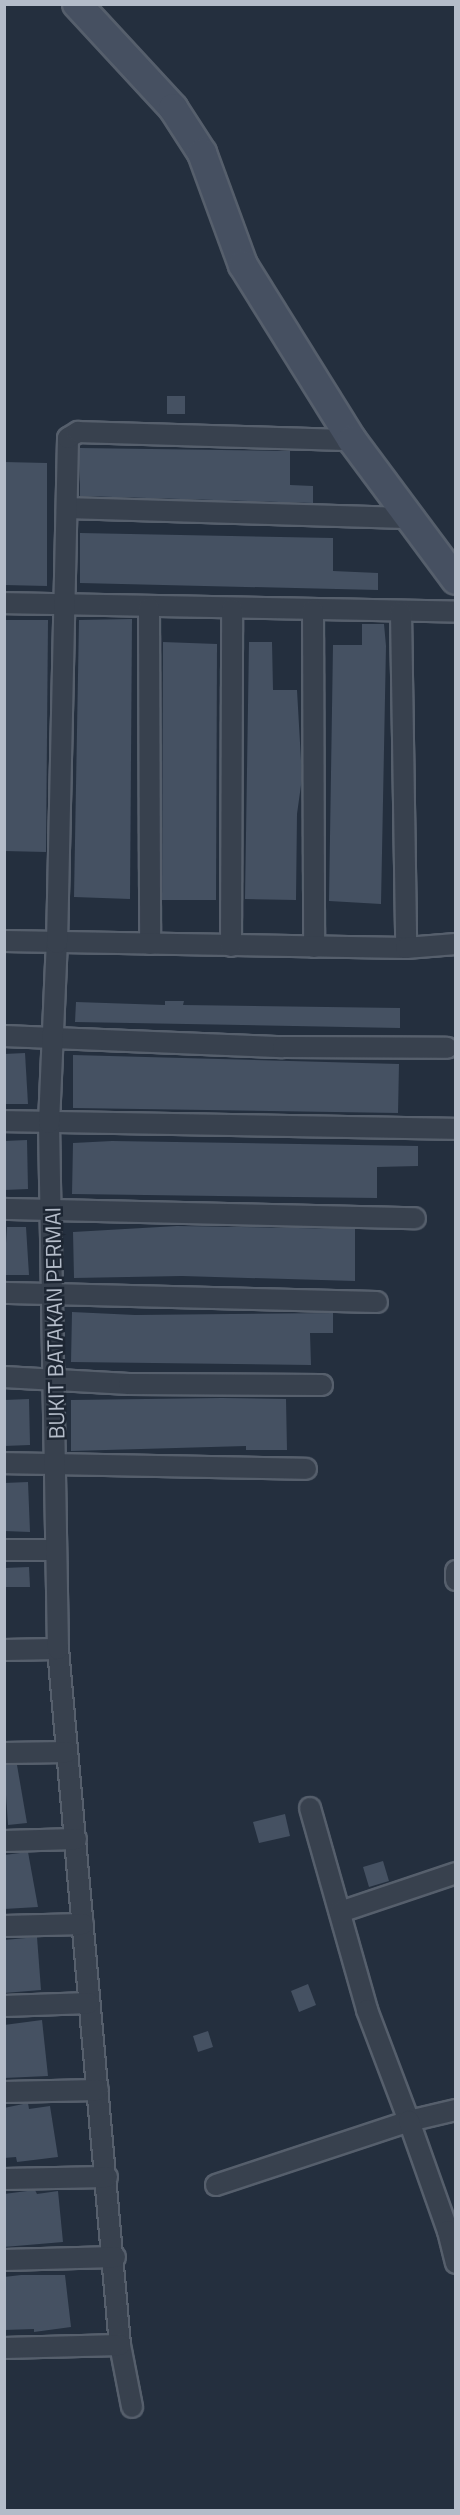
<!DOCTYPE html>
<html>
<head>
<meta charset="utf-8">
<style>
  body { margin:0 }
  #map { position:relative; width:460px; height:2515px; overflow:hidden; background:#242f3e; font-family:"Titillium Web",sans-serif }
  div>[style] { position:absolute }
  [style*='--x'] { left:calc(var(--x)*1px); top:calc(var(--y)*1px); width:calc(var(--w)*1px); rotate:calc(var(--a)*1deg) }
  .building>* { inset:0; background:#455162 }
  .roads { filter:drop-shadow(2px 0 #565f6c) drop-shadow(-2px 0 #565f6c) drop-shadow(0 2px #565f6c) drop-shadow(0 -2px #565f6c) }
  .street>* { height:20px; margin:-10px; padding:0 10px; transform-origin:10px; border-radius:10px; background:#38414e }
  .secondary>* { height:28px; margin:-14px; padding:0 14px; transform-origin:14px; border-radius:14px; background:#465061 }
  span { translate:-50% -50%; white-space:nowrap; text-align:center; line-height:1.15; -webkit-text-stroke:5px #1d2633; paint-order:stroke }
  .street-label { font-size:22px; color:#b4bcc9 }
  .frame { position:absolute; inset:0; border:6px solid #b4bcc9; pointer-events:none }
</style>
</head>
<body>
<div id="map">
  <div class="building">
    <i style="clip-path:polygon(167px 396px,185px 396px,185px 414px,167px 414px)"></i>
    <i style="clip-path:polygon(80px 448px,290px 451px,290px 485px,313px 486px,313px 503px,80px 496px)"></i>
    <i style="clip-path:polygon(4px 462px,47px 463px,47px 586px,4px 585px)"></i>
    <i style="clip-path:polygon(80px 533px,333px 538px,333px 571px,378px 573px,378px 590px,80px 583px)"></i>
    <i style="clip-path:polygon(132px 619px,130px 899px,74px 897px,79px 620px)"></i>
    <i style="clip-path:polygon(4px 620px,48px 620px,46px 852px,4px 851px)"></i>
    <i style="clip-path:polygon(362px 624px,384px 624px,386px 646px,381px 904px,329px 901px,333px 645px,362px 645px)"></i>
    <i style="clip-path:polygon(163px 642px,217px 644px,216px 900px,162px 900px)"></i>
    <i style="clip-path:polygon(249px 642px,272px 642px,273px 690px,297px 690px,302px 778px,297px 814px,296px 900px,245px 899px)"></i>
    <i style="clip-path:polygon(165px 1001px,184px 1001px,183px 1005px,400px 1008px,400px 1028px,75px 1022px,76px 1002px,165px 1005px)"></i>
    <i style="clip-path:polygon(25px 1053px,28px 1104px,4px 1104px,4px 1054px)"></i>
    <i style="clip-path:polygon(73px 1055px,399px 1064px,398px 1113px,73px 1108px)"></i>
    <i style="clip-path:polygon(27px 1140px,28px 1189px,4px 1190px,4px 1141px)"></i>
    <i style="clip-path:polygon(112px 1141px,418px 1146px,418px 1166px,377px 1167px,377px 1198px,72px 1194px,73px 1143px)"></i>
    <i style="clip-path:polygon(177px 1226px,355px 1229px,355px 1281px,182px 1276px,74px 1278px,73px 1232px)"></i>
    <i style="clip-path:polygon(7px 1227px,26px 1227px,29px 1275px,4px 1275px)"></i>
    <i style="clip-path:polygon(72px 1312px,135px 1315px,333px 1313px,333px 1333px,310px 1333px,311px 1365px,71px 1362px)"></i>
    <i style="clip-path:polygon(222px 1398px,286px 1399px,287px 1450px,246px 1450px,246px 1446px,71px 1451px,71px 1400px)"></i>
    <i style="clip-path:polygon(29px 1399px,30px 1445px,4px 1446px,4px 1400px)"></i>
    <i style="clip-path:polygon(28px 1482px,30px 1532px,4px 1531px,4px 1483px)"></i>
    <i style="clip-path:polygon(29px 1567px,30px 1587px,4px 1587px,4px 1568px)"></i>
    <i style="clip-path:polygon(4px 1765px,17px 1765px,27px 1823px,8px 1825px)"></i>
    <i style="clip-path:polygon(285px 1814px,290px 1836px,259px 1843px,253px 1822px)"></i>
    <i style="clip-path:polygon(28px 1852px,38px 1907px,4px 1909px,4px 1855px)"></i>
    <i style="clip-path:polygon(383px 1861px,389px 1881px,369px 1887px,363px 1867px)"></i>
    <i style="clip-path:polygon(37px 1937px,41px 1990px,4px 1993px,4px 1940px)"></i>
    <i style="clip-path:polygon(308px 1984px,316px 2005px,299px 2012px,291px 1991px)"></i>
    <i style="clip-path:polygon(42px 2020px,48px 2076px,4px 2078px,4px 2025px)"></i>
    <i style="clip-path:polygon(208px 2031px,213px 2047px,198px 2052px,193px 2036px)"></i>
    <i style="clip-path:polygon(28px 2103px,29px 2109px,50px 2106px,58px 2157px,17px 2162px,16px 2157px,4px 2158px,4px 2108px)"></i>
    <i style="clip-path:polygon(35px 2190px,37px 2194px,58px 2191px,63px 2242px,4px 2247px,4px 2194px)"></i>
    <i style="clip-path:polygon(21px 2275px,65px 2275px,71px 2327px,34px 2332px,34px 2329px,4px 2330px,4px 2277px)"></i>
  </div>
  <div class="roads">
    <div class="street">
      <i style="--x:67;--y:508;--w:346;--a:1.7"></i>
      <i style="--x:4;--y:603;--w:452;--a:1.1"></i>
      <i style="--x:149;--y:608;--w:336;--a:89.8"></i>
      <i style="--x:313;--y:610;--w:337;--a:89.8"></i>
      <i style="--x:401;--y:612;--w:336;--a:89.1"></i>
      <i style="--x:4;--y:941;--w:402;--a:1"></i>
      <i style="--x:406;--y:948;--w:50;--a:-4.6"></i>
      <i style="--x:231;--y:946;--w:337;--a:-89.8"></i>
      <i style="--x:4;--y:1036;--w:279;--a:2.3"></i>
      <i style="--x:283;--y:1047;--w:164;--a:0.3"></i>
      <i style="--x:4;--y:1121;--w:450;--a:1"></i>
      <i style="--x:4;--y:1209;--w:411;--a:1.3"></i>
      <i style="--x:4;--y:1293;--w:373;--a:1.4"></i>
      <i style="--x:4;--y:1377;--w:125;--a:3.2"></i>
      <i style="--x:129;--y:1384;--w:193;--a:0.3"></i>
      <i style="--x:4;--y:1463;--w:302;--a:1.1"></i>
      <i style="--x:4;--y:1550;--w:51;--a:0"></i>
      <i style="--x:456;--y:1571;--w:9;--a:90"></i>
      <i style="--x:58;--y:1649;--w:699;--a:84.91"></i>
      <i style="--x:120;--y:2345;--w:63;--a:79"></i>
      <i style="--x:4;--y:1650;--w:54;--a:-1.1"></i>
      <i style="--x:58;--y:1649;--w:526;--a:-90.98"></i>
      <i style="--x:49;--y:1123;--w:180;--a:-87.5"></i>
      <i style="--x:57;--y:943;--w:505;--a:-88.75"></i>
      <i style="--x:68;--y:438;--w:12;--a:-31"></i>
      <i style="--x:78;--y:432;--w:274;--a:1.7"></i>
      <i style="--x:4;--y:1753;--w:63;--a:-0.9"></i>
      <i style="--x:310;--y:1808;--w:210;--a:74.2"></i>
      <i style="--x:367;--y:2010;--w:119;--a:69.3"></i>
      <i style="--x:409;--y:2121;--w:48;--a:-13.2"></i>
      <i style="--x:4;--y:1841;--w:72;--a:-1.6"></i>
      <i style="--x:340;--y:1912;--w:122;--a:-18.6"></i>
      <i style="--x:4;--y:1926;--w:79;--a:-1.5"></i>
      <i style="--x:4;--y:2006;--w:85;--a:-2"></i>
      <i style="--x:4;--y:2092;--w:94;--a:-1.2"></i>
      <i style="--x:4;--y:2179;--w:103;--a:-1.1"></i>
      <i style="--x:216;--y:2185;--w:203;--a:-18.3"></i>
      <i style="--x:409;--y:2121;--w:117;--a:70.5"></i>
      <i style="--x:448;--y:2231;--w:33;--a:76"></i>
      <i style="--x:4;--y:2260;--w:111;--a:-1.5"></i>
      <i style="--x:4;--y:2348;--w:116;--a:-1.5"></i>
    </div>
    <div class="secondary">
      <i style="--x:77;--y:4;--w:142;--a:47.3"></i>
      <i style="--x:173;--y:108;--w:54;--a:57.2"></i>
      <i style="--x:202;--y:153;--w:119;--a:69.9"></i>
      <i style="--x:243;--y:265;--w:206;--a:58.1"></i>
      <i style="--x:352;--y:440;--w:174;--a:53.4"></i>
    </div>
  </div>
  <div class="street-label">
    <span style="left:55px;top:1323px;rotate:-91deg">BUKIT BATAKAN PERMAI</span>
  </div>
  <div class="frame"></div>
</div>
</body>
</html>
